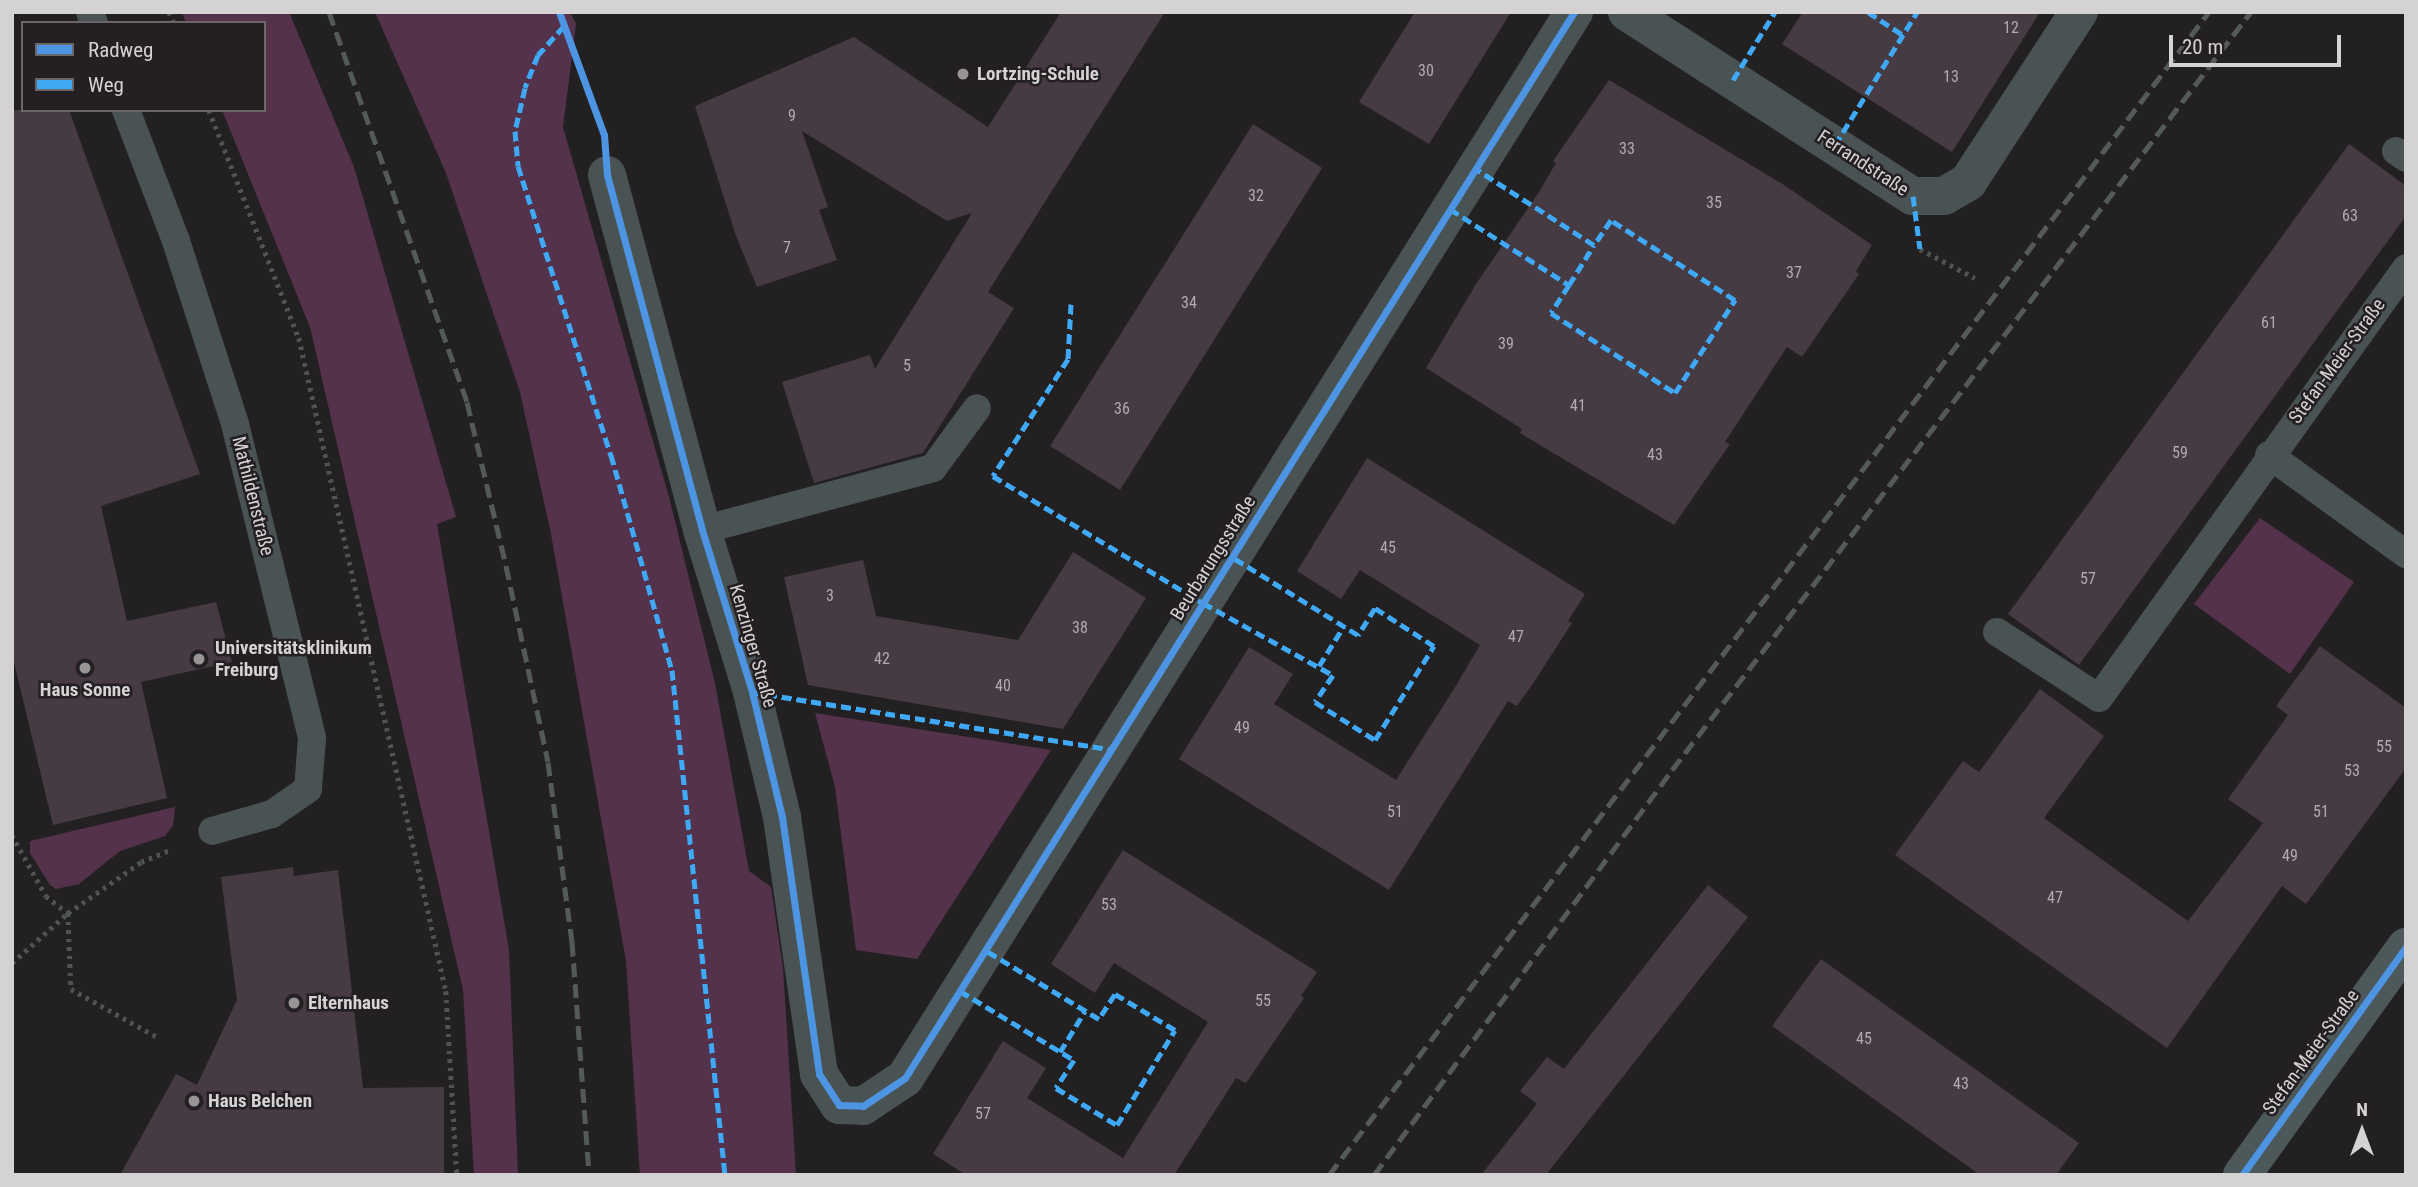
<!DOCTYPE html>
<html>
<head>
<meta charset="utf-8">
<style>
  body { margin:0 }
  #map { position:relative; width:2418px; height:1187px; overflow:hidden; background:#232022; font-family:"Roboto Condensed",sans-serif }
  div>[style] { position:absolute }
  [style*='--x'] { left:calc(var(--x)*1px); top:calc(var(--y)*1px); width:calc(var(--w)*1px); rotate:calc(var(--a)*1deg) }
  .green>* { inset:0; background:#55324c }
  .building>* { inset:0; background:#463a43 }
  .path>* { height:4.5px; margin-top:-2.25px; transform-origin:0; background:repeating-linear-gradient(90deg,#4e5454 0 3.5px,transparent 0 8.5px) }
  .lane>* { height:28px; margin:-14px; padding:0 14px; transform-origin:14px; border-radius:14px; background:#495353 }
  .street>* { height:38px; margin:-19px; padding:0 19px; transform-origin:19px; border-radius:19px; background:#495353 }
  .secondary>* { height:38px; margin:-19px; padding:0 19px; transform-origin:19px; border-radius:19px; background:#4c585a }
  .rail>* { height:5px; margin-top:-2.5px; transform-origin:0; background:repeating-linear-gradient(90deg,#545959 0 14px,transparent 0 21px) }
  .quiet>* { height:5px; margin-top:-2.5px; transform-origin:0; background:repeating-linear-gradient(90deg,#3fa9f5 0 10px,transparent 0 15px) }
  .cycleway>* { height:7px; margin:-3.5px; padding:0 3.5px; transform-origin:3.5px; border-radius:3.5px; background:#4d94e3 }
  .dots>* { width:19px; height:19px; translate:-50% -50%; box-sizing:border-box; border:4px solid #241f22; border-radius:50% }
  span { translate:-50% -50%; white-space:nowrap; text-align:center; line-height:1.15; -webkit-text-stroke:5px #241f22; paint-order:stroke }
  .number-label { font-size:16px; color:#b1acb0 }
  .number-label span { -webkit-text-stroke-width:0 }
  .poi-label { font-size:19px; color:#d5d2d4; font-weight:700 }
  .left { translate:0 -50%; text-align:left }
  .street-label { font-size:19px; color:#d5d2d4 }
  .frame { position:absolute; inset:0; border:14px solid #d5d2d4; pointer-events:none }
  .legend { position:absolute; left:21px; top:21px; width:245px; height:91px; box-sizing:border-box; background:#241f22; border:2px solid #6b6769; margin:0; padding:9px 12px; list-style:none; font-size:21px; color:#d5d2d4 }
  .legend li { display:flex; align-items:center; gap:14px; height:35px }
  .legend b { width:35px; border:2px solid #6b6769 }
  .north { position:absolute; left:2327px; top:1096px; width:70px; height:70px; -webkit-text-stroke:5px #241f22; paint-order:stroke; rotate:0deg; font-size:19px; font-weight:700; line-height:28px; text-align:center; color:#d5d2d4 }
  .north::after { content:''; display:block; margin:auto; width:24px; height:32px; background:#d5d2d4; clip-path:polygon(50% 0,100% 100%,50% 72%,0 100%) }
  .scale { position:absolute; left:2169px; top:35px; width:172px; height:32px; box-sizing:border-box; border:4px solid #d5d2d4; border-top:0; padding-left:9px; font-size:21px; line-height:24px; white-space:nowrap; color:#d5d2d4; -webkit-text-stroke:5px #241f22; paint-order:stroke }
</style>
</head>
<body>
<div id="map">
  <div class="green">
    <i style="clip-path:polygon(182px 12px,289px 12px,354px 167px,456px 517px,437px 524px,509px 950px,518px 1175px,474px 1175px,463px 990px,310px 327px,222px 110px,264px 110px,264px 23px,186px 23px)"></i>
    <i style="clip-path:polygon(375px 12px,570px 12px,576px 24px,563px 127px,669px 497px,715px 683px,749px 871px,771px 887px,783px 968px,796px 1175px,640px 1175px,626px 961px,551px 534px,520px 392px,446px 173px)"></i>
    <i style="clip-path:polygon(2260px 518px,2354px 582px,2290px 674px,2194px 604px)"></i>
    <i style="clip-path:polygon(815px 713px,1051px 750px,917px 959px,856px 950px,835px 787px)"></i>
    <i style="clip-path:polygon(175px 807px,173px 825px,165px 836px,120px 851px,79px 884px,56px 889px,50px 885px,30px 853px,30px 841px)"></i>
  </div>
  <div class="building">
    <i style="clip-path:polygon(1061px 12px,1165px 12px,988px 292px,1014px 308px,923px 453px,814px 483px,782px 382px,870px 355px,875px 369px,972px 213px,947px 221px,802px 131px,828px 207px,819px 210px,837px 260px,757px 287px,736px 236px,695px 106px,854px 37px,988px 127px)"></i>
    <i style="clip-path:polygon(1415px 12px,1511px 12px,1429px 144px,1359px 102px)"></i>
    <i style="clip-path:polygon(1803px 12px,2040px 12px,1952px 152px,1782px 44px)"></i>
    <i style="clip-path:polygon(1609px 80px,1781px 183px,1872px 245px,1856px 271px,1859px 274px,1802px 357px,1787px 347px,1725px 442px,1730px 444px,1674px 525px,1520px 433px,1522px 429px,1426px 368px,1476px 284px,1539px 192px,1556px 163px,1553px 161px)"></i>
    <i style="clip-path:polygon(12px 110px,69px 110px,200px 474px,101px 506px,127px 621px,216px 602px,232px 662px,141px 682px,167px 798px,53px 825px,12px 654px)"></i>
    <i style="clip-path:polygon(1253px 124px,1322px 168px,1120px 490px,1050px 446px)"></i>
    <i style="clip-path:polygon(2349px 144px,2406px 186px,2406px 216px,2079px 665px,2008px 614px)"></i>
    <i style="clip-path:polygon(1367px 458px,1585px 594px,1568px 621px,1572px 623px,1534px 682px,1517px 706px,1508px 701px,1389px 890px,1179px 759px,1249px 647px,1293px 674px,1274px 704px,1396px 780px,1454px 689px,1480px 645px,1360px 570px,1341px 599px,1297px 571px)"></i>
    <i style="clip-path:polygon(1073px 552px,1146px 598px,1063px 729px,808px 685px,784px 577px,863px 560px,876px 616px,1018px 640px)"></i>
    <i style="clip-path:polygon(2320px 646px,2406px 708px,2406px 768px,2306px 904px,2282px 886px,2167px 1048px,1895px 855px,1963px 761px,1979px 772px,2040px 689px,2104px 736px,2044px 818px,2188px 921px,2263px 823px,2228px 799px,2288px 715px,2276px 706px)"></i>
    <i style="clip-path:polygon(1123px 850px,1317px 972px,1301px 996px,1304px 998px,1246px 1083px,1236px 1078px,1174px 1175px,966px 1175px,933px 1154px,1003px 1041px,1046px 1068px,1027px 1098px,1123px 1158px,1208px 1022px,1114px 963px,1095px 993px,1051px 964px)"></i>
    <i style="clip-path:polygon(293px 867px,294px 876px,338px 870px,363px 1088px,444px 1087px,444px 1175px,120px 1175px,176px 1074px,197px 1085px,237px 1000px,221px 877px)"></i>
    <i style="clip-path:polygon(1708px 885px,1748px 917px,1546px 1175px,1481px 1175px,1537px 1104px,1520px 1091px,1547px 1057px,1564px 1069px)"></i>
    <i style="clip-path:polygon(1821px 959px,2079px 1143px,2056px 1175px,1980px 1175px,1772px 1026px)"></i>
  </div>
  <div class="path">
    <i style="--x:169;--y:12;--w:12;--a:66"></i>
    <i style="--x:209;--y:110;--w:245;--a:68.5"></i>
    <i style="--x:299;--y:338;--w:669;--a:77.31"></i>
    <i style="--x:446;--y:991;--w:184;--a:86.6"></i>
    <i style="--x:1920;--y:249;--w:62;--a:27.8"></i>
    <i style="--x:12;--y:835;--w:70;--a:60.9"></i>
    <i style="--x:46;--y:896;--w:28;--a:38"></i>
    <i style="--x:68;--y:913;--w:76;--a:87.7"></i>
    <i style="--x:71;--y:989;--w:101;--a:29.1"></i>
    <i style="--x:12;--y:963;--w:75;--a:-41.8"></i>
    <i style="--x:68;--y:913;--w:89;--a:-34.9"></i>
    <i style="--x:141;--y:862;--w:34;--a:-23"></i>
  </div>
  <div class="lane">
    <i style="--x:90;--y:12;--w:12;--a:70"></i>
    <i style="--x:126;--y:110;--w:140;--a:69.1"></i>
    <i style="--x:176;--y:241;--w:192;--a:72.1"></i>
    <i style="--x:235;--y:424;--w:323;--a:76.2"></i>
    <i style="--x:312;--y:738;--w:51;--a:94.5"></i>
    <i style="--x:308;--y:789;--w:44;--a:145.2"></i>
    <i style="--x:272;--y:814;--w:62;--a:164.2"></i>
    <i style="--x:2396;--y:151;--w:12;--a:35"></i>
    <i style="--x:2269;--y:455;--w:169;--a:35.9"></i>
    <i style="--x:702;--y:530;--w:239;--a:-15"></i>
    <i style="--x:933;--y:468;--w:74;--a:-53.7"></i>
    <i style="--x:1997;--y:632;--w:121;--a:32.9"></i>
    <i style="--x:2099;--y:698;--w:528;--a:-54.47"></i>
  </div>
  <div class="street">
    <i style="--x:1627;--y:12;--w:340;--a:32.8"></i>
    <i style="--x:1913;--y:196;--w:31;--a:0"></i>
    <i style="--x:1944;--y:196;--w:28;--a:-30"></i>
    <i style="--x:1968;--y:182;--w:203;--a:-56.9"></i>
    <i style="--x:607;--y:175;--w:367;--a:75"></i>
    <i style="--x:702;--y:530;--w:170;--a:72.8"></i>
    <i style="--x:752;--y:692;--w:129;--a:76.5"></i>
    <i style="--x:782;--y:817;--w:260;--a:81.8"></i>
    <i style="--x:819;--y:1074;--w:37;--a:57"></i>
    <i style="--x:839;--y:1105;--w:24;--a:2"></i>
    <i style="--x:863;--y:1106;--w:50;--a:-33.7"></i>
    <i style="--x:905;--y:1078;--w:1259;--a:-57.89"></i>
  </div>
  <div class="secondary">
    <i style="--x:2242;--y:1175;--w:281;--a:-54.3"></i>
  </div>
  <div class="rail">
    <i style="--x:329;--y:12;--w:414;--a:70.5"></i>
    <i style="--x:467;--y:402;--w:169;--a:76.6"></i>
    <i style="--x:506;--y:566;--w:200;--a:77.9"></i>
    <i style="--x:548;--y:762;--w:182;--a:82.4"></i>
    <i style="--x:572;--y:942;--w:234;--a:85.8"></i>
    <i style="--x:1329;--y:1175;--w:1458;--a:-52.89"></i>
    <i style="--x:1374;--y:1175;--w:503;--a:-53.65"></i>
    <i style="--x:1672;--y:770;--w:954;--a:-52.63"></i>
  </div>
  <div class="quiet">
    <i style="--x:1868;--y:12;--w:42;--a:33.3"></i>
    <i style="--x:564;--y:26;--w:39;--a:132"></i>
    <i style="--x:538;--y:55;--w:35;--a:112"></i>
    <i style="--x:525;--y:88;--w:44;--a:103.1"></i>
    <i style="--x:515;--y:131;--w:35;--a:85"></i>
    <i style="--x:518;--y:166;--w:304;--a:72.2"></i>
    <i style="--x:611;--y:455;--w:223;--a:74.2"></i>
    <i style="--x:672;--y:670;--w:508;--a:84.01"></i>
    <i style="--x:1733;--y:80;--w:80;--a:-58.3"></i>
    <i style="--x:1835;--y:145;--w:156;--a:-58.3"></i>
    <i style="--x:1913;--y:196;--w:53;--a:82.5"></i>
    <i style="--x:1450;--y:209;--w:141;--a:32.6"></i>
    <i style="--x:1569;--y:285;--w:33;--a:123"></i>
    <i style="--x:1551;--y:313;--w:148;--a:32.8"></i>
    <i style="--x:1675;--y:393;--w:111;--a:-57.2"></i>
    <i style="--x:1735;--y:300;--w:148;--a:-147.2"></i>
    <i style="--x:1611;--y:220;--w:30;--a:124"></i>
    <i style="--x:1594;--y:245;--w:140;--a:-147.2"></i>
    <i style="--x:1569;--y:285;--w:47;--a:-58"></i>
    <i style="--x:1071;--y:304;--w:55;--a:93.1"></i>
    <i style="--x:1068;--y:359;--w:139;--a:122.7"></i>
    <i style="--x:993;--y:476;--w:245;--a:31.2"></i>
    <i style="--x:1203;--y:603;--w:149;--a:29"></i>
    <i style="--x:1333;--y:675;--w:32;--a:124"></i>
    <i style="--x:1315;--y:702;--w:71;--a:32.3"></i>
    <i style="--x:1375;--y:740;--w:111;--a:-57.9"></i>
    <i style="--x:1434;--y:646;--w:70;--a:-147.2"></i>
    <i style="--x:1375;--y:608;--w:32;--a:122"></i>
    <i style="--x:1358;--y:635;--w:148;--a:-148.2"></i>
    <i style="--x:1319;--y:666;--w:47;--a:-58"></i>
    <i style="--x:752;--y:692;--w:367;--a:9.1"></i>
    <i style="--x:960;--y:991;--w:133;--a:31.2"></i>
    <i style="--x:1074;--y:1060;--w:33;--a:123"></i>
    <i style="--x:1056;--y:1088;--w:71;--a:31.2"></i>
    <i style="--x:1117;--y:1125;--w:111;--a:-58.6"></i>
    <i style="--x:1175;--y:1030;--w:70;--a:-149"></i>
    <i style="--x:1115;--y:994;--w:30;--a:123"></i>
    <i style="--x:1099;--y:1019;--w:133;--a:-148.8"></i>
    <i style="--x:1060;--y:1052;--w:48;--a:-58.6"></i>
  </div>
  <div class="cycleway">
    <i style="--x:559;--y:12;--w:131;--a:69.9"></i>
    <i style="--x:604;--y:135;--w:40;--a:85.7"></i>
    <i style="--x:607;--y:175;--w:367;--a:75"></i>
    <i style="--x:702;--y:530;--w:170;--a:72.8"></i>
    <i style="--x:752;--y:692;--w:129;--a:76.5"></i>
    <i style="--x:782;--y:817;--w:260;--a:81.8"></i>
    <i style="--x:819;--y:1074;--w:37;--a:57"></i>
    <i style="--x:839;--y:1105;--w:24;--a:2"></i>
    <i style="--x:863;--y:1106;--w:50;--a:-33.7"></i>
    <i style="--x:905;--y:1078;--w:1259;--a:-57.89"></i>
    <i style="--x:2242;--y:1175;--w:281;--a:-54.3"></i>
  </div>
  <div class="dots">
    <i style="left:963px;top:74px;background:#979496"></i>
    <i style="left:199px;top:659px;background:#979496"></i>
    <i style="left:85px;top:668px;background:#979496"></i>
    <i style="left:294px;top:1003px;background:#979496"></i>
    <i style="left:194px;top:1101px;background:#979496"></i>
  </div>
  <div class="number-label">
    <span style="left:2011px;top:28px">12</span>
    <span style="left:1426px;top:71px">30</span>
    <span style="left:1951px;top:77px">13</span>
    <span style="left:792px;top:116px">9</span>
    <span style="left:1627px;top:149px">33</span>
    <span style="left:1256px;top:196px">32</span>
    <span style="left:1714px;top:203px">35</span>
    <span style="left:2350px;top:216px">63</span>
    <span style="left:787px;top:248px">7</span>
    <span style="left:1794px;top:273px">37</span>
    <span style="left:1189px;top:303px">34</span>
    <span style="left:2269px;top:323px">61</span>
    <span style="left:1506px;top:344px">39</span>
    <span style="left:907px;top:366px">5</span>
    <span style="left:1578px;top:406px">41</span>
    <span style="left:1122px;top:409px">36</span>
    <span style="left:2180px;top:453px">59</span>
    <span style="left:1655px;top:455px">43</span>
    <span style="left:1388px;top:548px">45</span>
    <span style="left:2088px;top:579px">57</span>
    <span style="left:830px;top:596px">3</span>
    <span style="left:1080px;top:628px">38</span>
    <span style="left:1516px;top:637px">47</span>
    <span style="left:882px;top:659px">42</span>
    <span style="left:1003px;top:686px">40</span>
    <span style="left:1242px;top:728px">49</span>
    <span style="left:2384px;top:747px">55</span>
    <span style="left:2352px;top:771px">53</span>
    <span style="left:1395px;top:812px">51</span>
    <span style="left:2321px;top:812px">51</span>
    <span style="left:2290px;top:856px">49</span>
    <span style="left:2055px;top:898px">47</span>
    <span style="left:1109px;top:905px">53</span>
    <span style="left:1263px;top:1001px">55</span>
    <span style="left:1864px;top:1039px">45</span>
    <span style="left:1961px;top:1084px">43</span>
    <span style="left:983px;top:1114px">57</span>
  </div>
  <div class="poi-label">
    <span class="left" style="left:977px;top:74px">Lortzing-Schule</span>
    <span class="left" style="left:215px;top:659px">Universitätsklinikum<br>Freiburg</span>
    <span style="left:85px;top:690px">Haus Sonne</span>
    <span class="left" style="left:308px;top:1003px">Elternhaus</span>
    <span class="left" style="left:208px;top:1101px">Haus Belchen</span>
  </div>
  <div class="street-label">
    <span style="left:1863px;top:163px;rotate:33deg">Ferrandstraße</span>
    <span style="left:2337px;top:361px;rotate:-54deg">Stefan-Meier-Straße</span>
    <span style="left:253px;top:496px;rotate:76deg">Mathildenstraße</span>
    <span style="left:1213px;top:558px;rotate:-58deg">Beurbarungsstraße</span>
    <span style="left:753px;top:646px;rotate:74deg">Kenzinger Straße</span>
    <span style="left:2311px;top:1052px;rotate:-54deg">Stefan-Meier-Straße</span>
  </div>
  <div class="frame"></div>
  <ul class="legend">
  <li><b style="height:9px;background:#4d94e3"></b>Radweg</li>
  <li><b style="height:9px;background:#3fa9f5"></b>Weg</li>
  </ul>
  <div class="north">N</div>
  <div class="scale">20 m</div>
</div>
</body>
</html>
